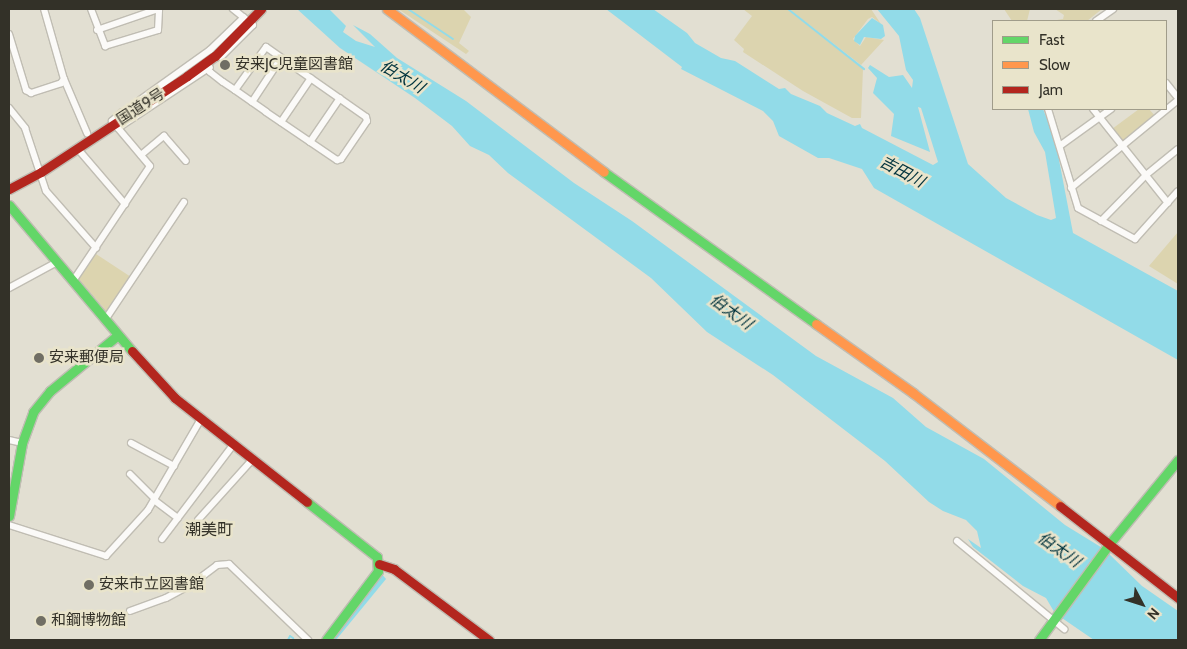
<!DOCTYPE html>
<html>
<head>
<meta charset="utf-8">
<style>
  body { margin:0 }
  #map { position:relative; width:1187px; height:649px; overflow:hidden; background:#e2dfd2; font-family:Cabin,"Noto Sans JP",sans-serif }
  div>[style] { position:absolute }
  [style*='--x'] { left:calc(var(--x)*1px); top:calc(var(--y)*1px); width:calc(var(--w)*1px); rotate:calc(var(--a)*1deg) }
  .green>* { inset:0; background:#dcd4af }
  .water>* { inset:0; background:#92dbe8 }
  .stream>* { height:2px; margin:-1px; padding:0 1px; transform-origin:1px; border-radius:1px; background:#92dbe8 }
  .roads { filter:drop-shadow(1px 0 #c0bdb3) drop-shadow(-1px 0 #c0bdb3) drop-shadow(0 1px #c0bdb3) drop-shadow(0 -1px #c0bdb3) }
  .street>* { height:6px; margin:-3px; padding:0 3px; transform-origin:3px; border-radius:3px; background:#fbfaf8 }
  .fast>* { height:9px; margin:-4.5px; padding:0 4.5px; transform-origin:4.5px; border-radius:4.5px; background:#63d668 }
  .slow>* { height:9px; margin:-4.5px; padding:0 4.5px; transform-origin:4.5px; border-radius:4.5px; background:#ff974d }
  .jam>* { height:9px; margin:-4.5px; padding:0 4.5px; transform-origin:4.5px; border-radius:4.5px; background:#b3261e }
  .dots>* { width:14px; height:14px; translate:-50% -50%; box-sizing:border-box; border:2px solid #e9e4cb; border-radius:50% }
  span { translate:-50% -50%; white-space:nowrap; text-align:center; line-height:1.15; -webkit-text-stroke:5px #e9e4cb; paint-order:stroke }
  .poi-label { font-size:15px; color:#333128 }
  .left { translate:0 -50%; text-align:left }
  .street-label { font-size:15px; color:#333128 }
  .water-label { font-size:16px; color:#00333d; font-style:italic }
  .neighbourhood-label { font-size:16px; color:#333128 }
  .frame { position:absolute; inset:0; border:10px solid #333128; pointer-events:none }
  .legend { position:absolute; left:992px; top:20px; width:175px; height:90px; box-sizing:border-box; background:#e9e4cb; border:1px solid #a09c8a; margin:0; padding:6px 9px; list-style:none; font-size:15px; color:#333128 }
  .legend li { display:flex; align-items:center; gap:10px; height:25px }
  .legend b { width:25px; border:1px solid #a09c8a }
  .north { position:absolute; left:1117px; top:579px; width:50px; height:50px; -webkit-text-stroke:4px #e9e4cb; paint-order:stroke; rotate:130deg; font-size:14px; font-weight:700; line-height:20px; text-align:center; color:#333128 }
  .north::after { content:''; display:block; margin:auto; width:18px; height:22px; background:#333128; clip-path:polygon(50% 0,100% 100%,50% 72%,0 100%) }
</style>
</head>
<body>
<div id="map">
  <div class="green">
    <i style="clip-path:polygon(398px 9px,463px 9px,471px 17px,459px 43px,469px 51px,466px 54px)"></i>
    <i style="clip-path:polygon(743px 9px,787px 9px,863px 69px,861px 118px,852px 118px,803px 91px,743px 52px,744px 49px,734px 40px,752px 16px)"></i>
    <i style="clip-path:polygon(789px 9px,871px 9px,881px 24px,872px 17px,868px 19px,853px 39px,860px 46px,866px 37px,884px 40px,861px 65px)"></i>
    <i style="clip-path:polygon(1004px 9px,1030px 9px,1027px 21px,1012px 21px)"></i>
    <i style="clip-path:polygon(1055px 9px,1102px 9px,1087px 21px,1051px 21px,1063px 19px,1064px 15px)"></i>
    <i style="clip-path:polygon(1139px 109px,1149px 109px,1155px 116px,1122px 142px,1112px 129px)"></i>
    <i style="clip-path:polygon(1178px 232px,1178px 284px,1149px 266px)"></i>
    <i style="clip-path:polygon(96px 254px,131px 277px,107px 312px,79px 279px)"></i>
  </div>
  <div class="water">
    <i style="clip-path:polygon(297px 9px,329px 9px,346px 26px,343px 32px,356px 41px,375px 47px,353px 25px,370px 34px,397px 58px,466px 101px,574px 183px,632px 221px,816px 356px,893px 398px,926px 427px,984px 459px,1065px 525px,1104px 549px,1056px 615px,1046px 598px,1023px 586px,973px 547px,968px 539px,981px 548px,977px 531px,966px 520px,943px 511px,929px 502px,885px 461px,773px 375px,707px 332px,651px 278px,508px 173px,489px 155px,470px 146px,452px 126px,415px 98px,340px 48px)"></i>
    <i style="clip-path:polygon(606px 9px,653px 9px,687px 33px,695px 43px,721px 58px,735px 61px,779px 89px,785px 88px,791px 94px,820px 106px,827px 113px,855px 126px,860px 124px,862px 128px,933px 165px,938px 162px,921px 108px,918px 107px,930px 152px,891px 136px,894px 114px,873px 93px,877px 78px,868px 68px,870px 65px,889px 77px,903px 75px,912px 88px,913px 80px,906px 70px,899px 36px,877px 9px,914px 9px,920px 18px,968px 164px,1006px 198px,1037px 215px,1051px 220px,1056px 218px,1045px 152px,1034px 132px,1028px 109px,1043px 109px,1055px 139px,1073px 233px,1178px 291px,1178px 360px,874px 188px,862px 169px,829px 158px,818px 158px,779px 136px,773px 121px,763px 111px,681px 69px,682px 67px)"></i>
    <i style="clip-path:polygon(872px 18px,883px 25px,885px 36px,881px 39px,864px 37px,860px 45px,854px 41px,855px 36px)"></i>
    <i style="clip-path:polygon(1107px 552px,1142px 586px,1178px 611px,1178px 640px,1094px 640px,1059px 616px)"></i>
    <i style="clip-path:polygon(381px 573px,386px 579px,336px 640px,330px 640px)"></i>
  </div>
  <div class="stream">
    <i style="--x:408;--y:9;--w:54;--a:33.7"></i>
    <i style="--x:788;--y:9;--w:97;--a:38.3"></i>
    <i style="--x:288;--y:640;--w:4;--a:-63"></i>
    <i style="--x:290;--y:636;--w:4;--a:34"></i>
  </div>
  <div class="roads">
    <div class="street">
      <i style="--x:44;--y:9;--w:73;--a:74.1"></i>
      <i style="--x:64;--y:79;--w:59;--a:66.9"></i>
      <i style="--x:91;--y:9;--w:40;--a:69"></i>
      <i style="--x:105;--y:46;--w:55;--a:-16.8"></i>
      <i style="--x:158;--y:30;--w:21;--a:-87"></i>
      <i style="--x:1096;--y:21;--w:21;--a:-35"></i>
      <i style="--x:97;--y:30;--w:65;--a:-19"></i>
      <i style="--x:9;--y:34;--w:59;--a:73.1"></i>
      <i style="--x:26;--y:90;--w:6;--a:31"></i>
      <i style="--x:31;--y:93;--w:32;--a:-18"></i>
      <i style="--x:61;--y:83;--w:5;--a:-53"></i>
      <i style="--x:221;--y:57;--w:45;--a:-45"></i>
      <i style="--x:253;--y:25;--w:26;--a:-141"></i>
      <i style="--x:206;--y:68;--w:6;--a:45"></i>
      <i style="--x:210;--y:72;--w:16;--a:38"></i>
      <i style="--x:223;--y:82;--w:14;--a:34"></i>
      <i style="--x:235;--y:90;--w:38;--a:35"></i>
      <i style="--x:266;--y:112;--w:86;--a:34.1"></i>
      <i style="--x:337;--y:160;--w:4;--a:-14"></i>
      <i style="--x:341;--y:159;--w:46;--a:-55.6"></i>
      <i style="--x:367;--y:121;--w:4;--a:-104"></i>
      <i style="--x:366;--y:117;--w:122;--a:-145"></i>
      <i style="--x:266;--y:47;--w:53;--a:125.8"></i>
      <i style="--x:1166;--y:83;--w:19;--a:51"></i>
      <i style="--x:140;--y:100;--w:86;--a:-35.5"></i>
      <i style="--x:210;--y:50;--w:47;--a:-44.1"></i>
      <i style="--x:252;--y:102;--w:53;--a:-56.6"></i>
      <i style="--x:9;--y:108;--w:26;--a:51"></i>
      <i style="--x:25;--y:128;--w:66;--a:71.6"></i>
      <i style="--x:46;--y:191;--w:76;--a:48.7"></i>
      <i style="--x:1048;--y:109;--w:103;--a:73.1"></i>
      <i style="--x:1078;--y:208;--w:65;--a:28.5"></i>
      <i style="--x:1135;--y:239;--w:64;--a:-48.1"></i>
      <i style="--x:1093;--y:109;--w:120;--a:51.4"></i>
      <i style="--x:281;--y:122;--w:53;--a:-55.7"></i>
      <i style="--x:118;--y:128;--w:110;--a:-33.5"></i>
      <i style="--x:310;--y:142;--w:53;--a:-55.7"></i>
      <i style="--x:1061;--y:145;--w:62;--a:-35.8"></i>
      <i style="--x:77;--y:148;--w:74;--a:49.4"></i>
      <i style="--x:141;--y:155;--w:30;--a:-40"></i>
      <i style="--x:164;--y:136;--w:33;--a:49"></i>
      <i style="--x:1071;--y:188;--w:139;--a:-39.4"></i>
      <i style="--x:1101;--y:221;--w:64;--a:-45.6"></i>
      <i style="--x:1146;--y:175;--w:41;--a:-39.1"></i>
      <i style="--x:73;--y:281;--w:138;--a:-56.2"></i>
      <i style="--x:150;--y:166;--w:59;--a:-130.2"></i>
      <i style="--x:112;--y:121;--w:13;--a:-42"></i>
      <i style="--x:9;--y:288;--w:55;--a:-28.4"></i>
      <i style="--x:105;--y:320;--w:142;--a:-56.2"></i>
      <i style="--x:9;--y:440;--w:13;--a:13"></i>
      <i style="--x:131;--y:443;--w:49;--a:28.1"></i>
      <i style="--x:130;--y:474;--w:35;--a:45"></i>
      <i style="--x:154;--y:500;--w:30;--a:37"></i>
      <i style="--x:198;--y:520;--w:81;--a:-48"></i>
      <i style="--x:9;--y:525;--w:102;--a:17.7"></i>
      <i style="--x:106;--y:556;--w:62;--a:-47.6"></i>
      <i style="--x:148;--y:510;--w:105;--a:-59.8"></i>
      <i style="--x:162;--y:539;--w:113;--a:-52.9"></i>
      <i style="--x:957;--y:541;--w:139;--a:39.4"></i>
      <i style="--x:130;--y:611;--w:38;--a:-20"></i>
      <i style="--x:166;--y:598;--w:30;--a:-28"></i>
      <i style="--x:192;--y:584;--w:31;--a:-37"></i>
      <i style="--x:217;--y:565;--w:12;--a:-5"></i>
      <i style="--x:229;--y:564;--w:110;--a:43.9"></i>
    </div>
    <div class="fast">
      <i style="--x:604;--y:172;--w:261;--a:35.6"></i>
      <i style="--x:9;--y:205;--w:191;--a:49.9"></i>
      <i style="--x:307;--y:502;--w:89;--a:38.2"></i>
      <i style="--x:377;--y:557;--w:14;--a:86"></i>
      <i style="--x:378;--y:571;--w:86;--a:127"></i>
      <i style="--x:9;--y:516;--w:74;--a:-79.9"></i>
      <i style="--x:22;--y:443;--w:33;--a:-70"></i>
      <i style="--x:33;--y:412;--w:27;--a:-51"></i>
      <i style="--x:50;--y:391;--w:88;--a:-39.5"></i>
      <i style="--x:1039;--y:640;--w:120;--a:-53.8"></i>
      <i style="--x:1110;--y:543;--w:107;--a:-50.7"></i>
    </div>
    <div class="slow">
      <i style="--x:387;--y:9;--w:271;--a:36.9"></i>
      <i style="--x:816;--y:324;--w:119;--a:35.4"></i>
      <i style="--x:913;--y:393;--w:185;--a:37.5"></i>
    </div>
    <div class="jam">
      <i style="--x:9;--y:189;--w:36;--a:-28"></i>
      <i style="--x:41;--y:172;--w:175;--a:-33.3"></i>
      <i style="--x:187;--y:76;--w:34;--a:-36"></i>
      <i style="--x:215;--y:56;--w:66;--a:-45.6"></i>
      <i style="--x:132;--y:351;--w:64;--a:47.5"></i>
      <i style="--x:175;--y:398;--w:168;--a:38.2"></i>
      <i style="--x:1060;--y:506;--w:150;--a:37.9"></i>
      <i style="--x:379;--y:564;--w:16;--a:18"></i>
      <i style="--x:394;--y:569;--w:119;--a:36.8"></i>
    </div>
  </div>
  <div class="dots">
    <i style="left:225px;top:65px;background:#706e64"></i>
    <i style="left:39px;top:358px;background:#706e64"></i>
    <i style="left:89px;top:585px;background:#706e64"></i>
    <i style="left:41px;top:621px;background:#706e64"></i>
  </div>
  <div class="poi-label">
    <span class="left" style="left:235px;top:65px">安来JC児童図書館</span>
    <span class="left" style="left:49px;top:358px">安来郵便局</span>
    <span class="left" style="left:99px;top:585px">安来市立図書館</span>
    <span class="left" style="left:51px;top:621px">和鋼博物館</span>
  </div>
  <div class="street-label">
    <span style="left:141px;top:107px;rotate:-33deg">国道9号</span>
  </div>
  <div class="water-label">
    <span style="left:402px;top:77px;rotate:31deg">伯太川</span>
    <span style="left:902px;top:172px;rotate:28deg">吉田川</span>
    <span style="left:731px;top:312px;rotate:36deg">伯太川</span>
    <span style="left:1059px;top:550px;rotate:35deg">伯太川</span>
  </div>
  <div class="neighbourhood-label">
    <span style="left:209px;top:530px">潮美町</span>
  </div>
  <div class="frame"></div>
  <ul class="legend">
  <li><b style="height:6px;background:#63d668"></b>Fast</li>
  <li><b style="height:6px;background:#ff974d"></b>Slow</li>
  <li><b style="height:6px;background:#b3261e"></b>Jam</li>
  </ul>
  <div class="north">N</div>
</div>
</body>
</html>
